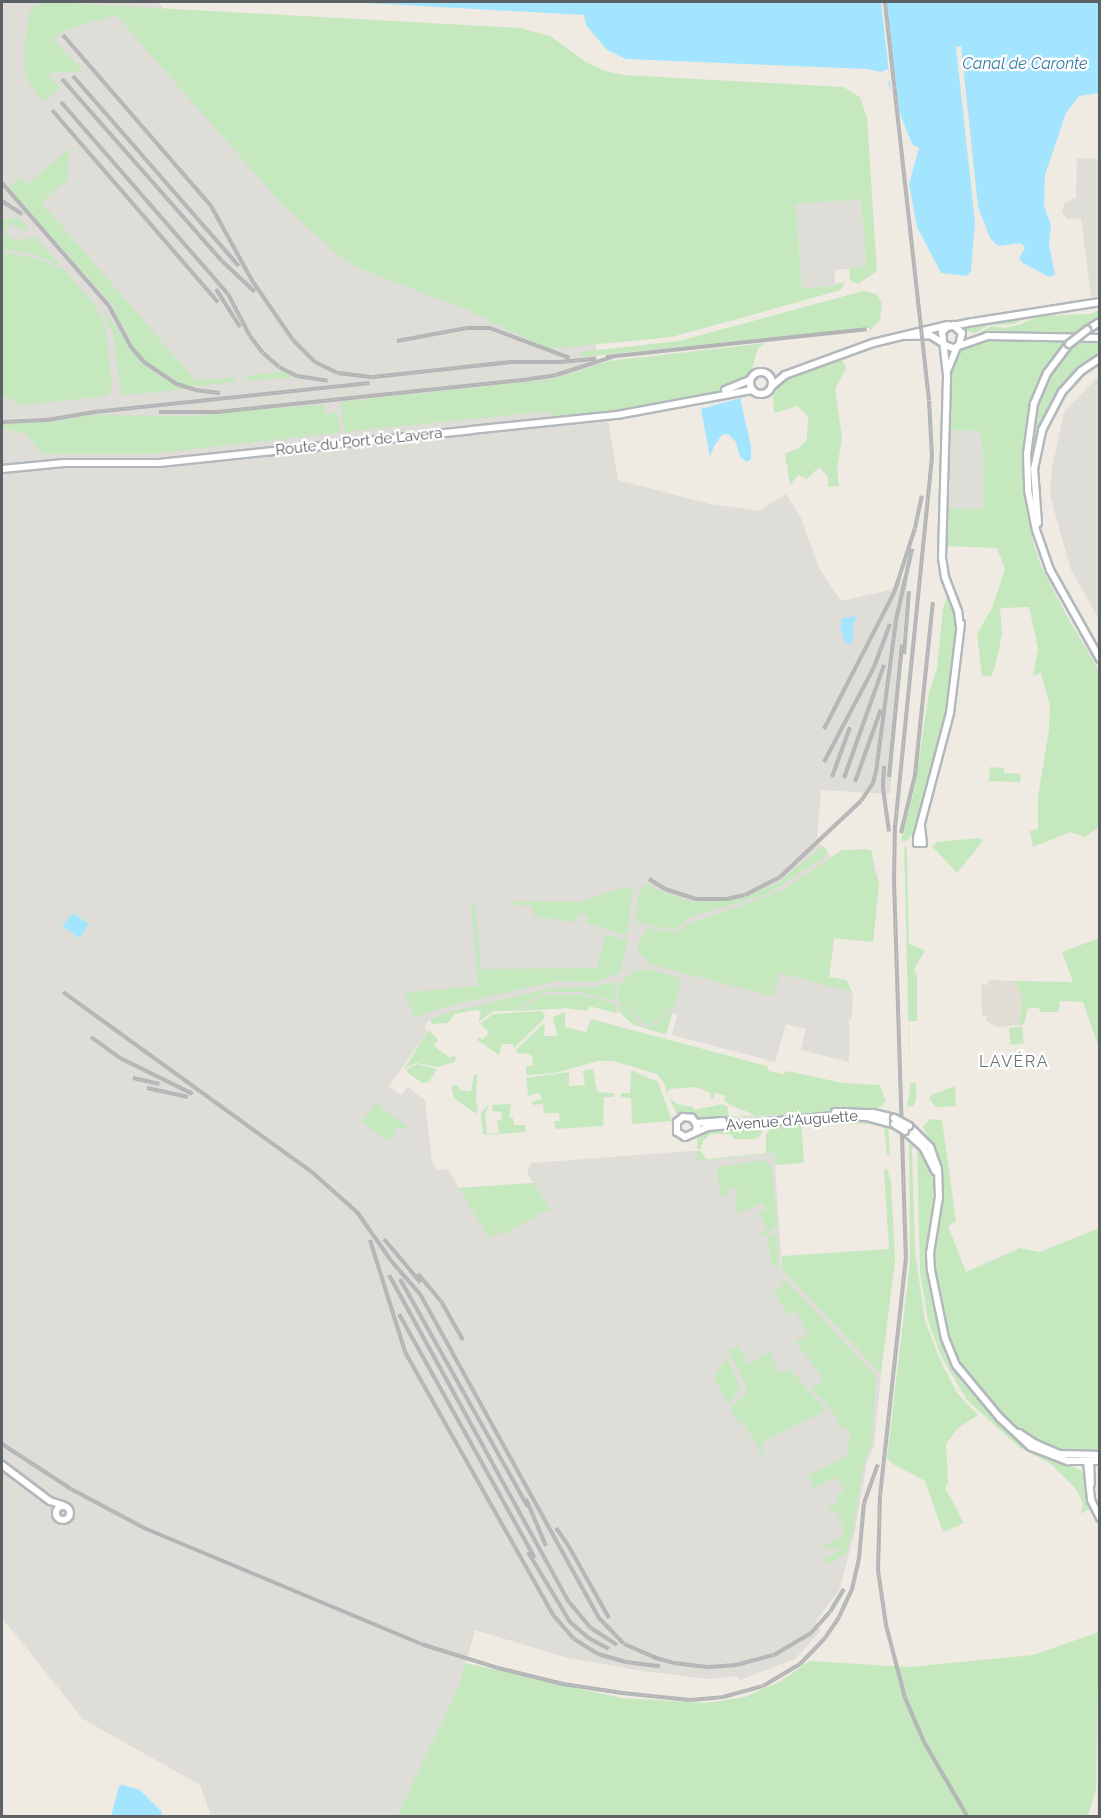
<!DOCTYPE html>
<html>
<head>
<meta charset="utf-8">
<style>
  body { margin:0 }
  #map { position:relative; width:1101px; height:1818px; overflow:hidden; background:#efebe3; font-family:Raleway,sans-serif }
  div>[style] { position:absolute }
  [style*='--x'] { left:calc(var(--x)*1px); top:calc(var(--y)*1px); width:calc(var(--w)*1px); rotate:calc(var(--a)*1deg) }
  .industrial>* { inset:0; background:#dfddd8 }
  .education>* { inset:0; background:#e1dcd4 }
  .green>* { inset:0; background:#c5e8be }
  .water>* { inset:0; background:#a3e5ff }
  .pier>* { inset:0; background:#efebe3 }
  .roads { filter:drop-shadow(2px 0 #b2b8bc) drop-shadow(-2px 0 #b2b8bc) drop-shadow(0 2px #b2b8bc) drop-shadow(0 -2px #b2b8bc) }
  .secondary>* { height:6px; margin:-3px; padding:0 3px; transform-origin:3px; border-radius:3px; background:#fff }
  .secondary>.ring { margin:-3px; padding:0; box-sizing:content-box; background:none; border:6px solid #fff; border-radius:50% }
  .rail>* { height:4px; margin-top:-2px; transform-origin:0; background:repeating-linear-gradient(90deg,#fff 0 4.5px,#b3b4b5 0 9px); box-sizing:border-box; border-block:2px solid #b3b4b5 }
  .bridges { filter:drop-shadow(2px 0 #b2b8bc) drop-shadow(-2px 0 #b2b8bc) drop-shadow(0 2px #b2b8bc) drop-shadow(0 -2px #b2b8bc) }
  .secondary-bridge>* { height:6px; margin:-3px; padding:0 3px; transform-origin:3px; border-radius:3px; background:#fff }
  span { translate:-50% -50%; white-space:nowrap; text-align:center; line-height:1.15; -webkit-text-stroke:4.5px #fff; paint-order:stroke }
  .street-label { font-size:15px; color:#5b6165 }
  .water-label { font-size:16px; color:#367ca5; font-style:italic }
  .neighbourhood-label { font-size:16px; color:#6c7377; letter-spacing:1.5px }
  .frame { position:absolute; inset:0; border:3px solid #5b6165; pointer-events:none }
</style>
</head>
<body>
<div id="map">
  <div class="industrial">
    <i style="clip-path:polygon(2px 2px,158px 2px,369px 244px,595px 342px,618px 480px,710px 504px,759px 511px,786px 494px,801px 518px,819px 568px,841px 601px,890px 590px,908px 573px,890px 794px,821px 790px,817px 839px,831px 858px,844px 850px,871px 850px,879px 884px,873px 942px,834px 938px,829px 977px,846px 980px,853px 994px,852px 1017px,849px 1020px,849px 1062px,801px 1050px,806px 1029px,786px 1024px,775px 1062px,672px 1035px,677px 1015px,673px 1013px,665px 1034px,634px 1025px,621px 1012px,617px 1013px,589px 1006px,587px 1011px,567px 1008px,517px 1011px,513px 998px,430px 1020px,425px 1025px,427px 1033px,389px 1086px,401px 1095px,408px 1087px,425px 1100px,432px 1163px,438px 1170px,448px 1169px,459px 1188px,533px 1183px,527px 1171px,531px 1163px,691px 1151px,696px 1151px,697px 1161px,774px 1153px,782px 1269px,881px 1374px,874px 1446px,867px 1462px,854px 1535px,839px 1591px,817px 1619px,816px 1625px,821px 1630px,795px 1659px,740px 1680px,737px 1676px,709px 1679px,635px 1670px,565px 1657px,475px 1630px,460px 1684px,397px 1816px,211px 1816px,200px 1785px,83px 1719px,8px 1625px,2px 1620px)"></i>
    <i style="clip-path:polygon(1077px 158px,1099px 159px,1099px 296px,1091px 297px,1081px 218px,1067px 219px,1062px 212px,1064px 204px,1076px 197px)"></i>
    <i style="clip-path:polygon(861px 199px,866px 267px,835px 270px,835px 286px,802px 288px,796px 204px)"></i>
    <i style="clip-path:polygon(1099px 376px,1099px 619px,1071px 570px,1050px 496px,1052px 468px,1064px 412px)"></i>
    <i style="clip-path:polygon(950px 430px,979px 431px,982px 442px,984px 510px,949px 508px)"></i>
  </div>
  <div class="education">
    <i style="clip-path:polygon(989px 980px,1013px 981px,1023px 996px,1019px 1025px,997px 1027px,986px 1021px,987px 1016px,982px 1016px,981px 984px,988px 985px)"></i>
  </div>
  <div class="green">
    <i style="clip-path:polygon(48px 2px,520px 28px,550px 36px,587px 63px,605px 71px,624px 75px,843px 87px,860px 97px,867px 118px,877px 271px,858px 284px,850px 280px,849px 268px,866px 267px,861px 199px,796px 204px,802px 288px,835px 286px,835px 284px,845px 282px,841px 290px,672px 337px,548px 349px,467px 310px,361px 269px,339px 256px,280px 202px,116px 15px,66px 30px,54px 39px,83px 72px,47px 73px,60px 88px,43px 102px,25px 76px,25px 41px,29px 14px,36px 5px)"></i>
    <i style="clip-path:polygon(72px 146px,68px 156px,68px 180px,41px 202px,196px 381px,235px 377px,235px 382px,189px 387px,170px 379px,151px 366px,136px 351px,112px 305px,8px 187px,20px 177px,27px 185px)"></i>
    <i style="clip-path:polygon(19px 218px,28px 229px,23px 230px,10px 224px,6px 229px,7px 236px,17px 241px,36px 237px,60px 265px,30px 253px,2px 250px,2px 219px)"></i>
    <i style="clip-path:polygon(2px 253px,33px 257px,64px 270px,95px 305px,105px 325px,112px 385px,108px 396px,23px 405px,2px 396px)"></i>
    <i style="clip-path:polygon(863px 291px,877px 294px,882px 303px,880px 320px,870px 331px,869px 328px,581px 357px,580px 352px,679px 341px)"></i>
    <i style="clip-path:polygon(99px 303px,140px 361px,160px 377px,187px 389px,127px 395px,121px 392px,113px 333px)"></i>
    <i style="clip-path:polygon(1099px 310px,1099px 317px,1074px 336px,979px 333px,991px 326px,1005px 328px,1019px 325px,1038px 316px,1091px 314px)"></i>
    <i style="clip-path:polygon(1036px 314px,1014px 324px,989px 325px,975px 333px,965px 331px,961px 327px)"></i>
    <i style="clip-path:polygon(986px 339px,1067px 341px,1044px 370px,1034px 392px,1027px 416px,1023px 457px,1025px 496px,1034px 546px,1042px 568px,1069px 620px,1099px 670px,1099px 827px,1085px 837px,1070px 832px,1033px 847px,1030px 831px,1038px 829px,1038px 797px,1049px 729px,1050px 706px,1041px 673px,1033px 675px,1038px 649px,1029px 607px,1000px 608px,1002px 634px,996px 664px,991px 676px,982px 676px,977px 634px,992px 608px,1005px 569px,997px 548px,946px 546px,947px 508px,984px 509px,982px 442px,979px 431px,948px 430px,950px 371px,956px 356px,967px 346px)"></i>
    <i style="clip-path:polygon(1077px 342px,1099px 342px,1099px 355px,1062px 388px,1052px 404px,1038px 434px,1030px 469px,1033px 423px,1042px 390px,1059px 361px)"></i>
    <i style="clip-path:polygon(766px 343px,758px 348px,752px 369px,744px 381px,713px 393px,678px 401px,552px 419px,550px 411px,344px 432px,341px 402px,552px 379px,609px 361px)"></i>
    <i style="clip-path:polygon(842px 359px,846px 369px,835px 389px,842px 437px,837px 469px,839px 486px,828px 487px,828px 477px,819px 467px,807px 479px,798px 475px,790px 485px,785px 454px,799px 448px,807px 439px,808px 417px,798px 406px,774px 413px,773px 396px,783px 381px)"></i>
    <i style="clip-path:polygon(283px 371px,295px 377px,247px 381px,246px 376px)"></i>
    <i style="clip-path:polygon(323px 404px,325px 414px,337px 413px,340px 429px,336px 433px,149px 454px,41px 454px,27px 434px,2px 428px,2px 423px,47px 422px,93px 415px,193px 416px)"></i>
    <i style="clip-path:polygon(949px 591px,956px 608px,958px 629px,949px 710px,916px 830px,907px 841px,901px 841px,915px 787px,929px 692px,937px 669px,943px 608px)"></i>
    <i style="clip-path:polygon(990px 767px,1004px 768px,1004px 773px,1021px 774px,1020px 782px,989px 781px)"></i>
    <i style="clip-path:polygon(980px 838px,983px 841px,957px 873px,932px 846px,937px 842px)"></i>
    <i style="clip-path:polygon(904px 844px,907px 850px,909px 944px,925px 950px,914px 970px,917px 976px,917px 1021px,909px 1021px,910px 1083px,916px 1083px,916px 1101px,913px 1106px,907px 1107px,910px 1090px)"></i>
    <i style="clip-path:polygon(823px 846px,828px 851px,823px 858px,767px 894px,690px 917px,675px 930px,636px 922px,638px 893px,645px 884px,683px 899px,700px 902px,740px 899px,777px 883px)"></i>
    <i style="clip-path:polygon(867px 849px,872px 851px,873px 866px,879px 884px,873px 942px,834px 938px,829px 977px,846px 980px,852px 992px,780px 973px,772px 996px,650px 964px,639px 952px,637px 946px,647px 928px,678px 933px,688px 924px,782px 891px,842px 850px)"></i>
    <i style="clip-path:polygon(632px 888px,628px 931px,625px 934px,587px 924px,589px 916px,579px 913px,576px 922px,534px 917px,532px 906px,517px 905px,512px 901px,582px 902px,617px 889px)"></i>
    <i style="clip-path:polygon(471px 902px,475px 902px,481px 969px,597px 968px,606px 934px,628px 940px,620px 973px,594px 982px,556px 981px,444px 1007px,415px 1017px,404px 993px,478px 986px)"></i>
    <i style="clip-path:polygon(1099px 938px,1099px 1048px,1083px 1002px,1060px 1001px,1059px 1012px,1040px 1012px,1039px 1008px,1028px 1008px,1024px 1024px,1019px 1025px,1023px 996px,1013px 981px,1073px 982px,1062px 952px)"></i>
    <i style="clip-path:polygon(647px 969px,677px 977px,681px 983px,673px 1011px,667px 1010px,660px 1019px,646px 1025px,617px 999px,619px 987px,626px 977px,636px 971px)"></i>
    <i style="clip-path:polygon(614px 982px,617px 984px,614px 1001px,580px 992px,544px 992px,514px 1011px,494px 1011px,478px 1022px,481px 1012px,476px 1010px,455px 1014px,448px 1023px,432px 1024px,430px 1020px,442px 1014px,551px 988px,592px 987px)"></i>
    <i style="clip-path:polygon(543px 995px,581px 995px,614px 1003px,617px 1013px,589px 1006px,587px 1011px,567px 1008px,518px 1011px)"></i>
    <i style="clip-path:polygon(618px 1004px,625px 1007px,640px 1025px,645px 1028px,662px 1020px,668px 1012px,672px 1013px,667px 1032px,665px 1034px,634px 1025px,623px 1016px)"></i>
    <i style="clip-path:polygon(541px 1011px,545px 1014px,543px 1020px,514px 1048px,513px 1044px,502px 1044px,499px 1055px,477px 1040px,479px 1037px,483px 1040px,489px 1032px,480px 1024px,493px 1014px)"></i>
    <i style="clip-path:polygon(565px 1012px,565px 1027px,586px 1032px,591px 1019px,767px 1066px,769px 1071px,783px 1074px,787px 1071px,843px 1083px,879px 1085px,886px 1100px,882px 1106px,875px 1109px,699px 1120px,689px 1114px,677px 1114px,669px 1098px,677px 1104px,693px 1107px,694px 1110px,723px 1104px,728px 1107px,728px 1114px,735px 1117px,755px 1115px,730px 1105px,725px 1101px,724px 1095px,714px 1093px,714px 1099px,711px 1099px,710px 1093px,696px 1087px,669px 1089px,667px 1094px,664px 1083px,657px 1074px,613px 1061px,598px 1061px,555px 1073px,526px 1075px,526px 1066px,532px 1066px,533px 1058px,530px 1054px,518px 1053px,516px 1050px,545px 1022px,544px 1036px,557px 1036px,553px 1017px)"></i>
    <i style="clip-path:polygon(1022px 1026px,1024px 1043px,1011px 1045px,1009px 1028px)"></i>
    <i style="clip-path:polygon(429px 1030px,438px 1040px,434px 1046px,450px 1058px,453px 1055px,456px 1057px,455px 1062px,438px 1067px,416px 1063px,404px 1069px)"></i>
    <i style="clip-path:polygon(417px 1064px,437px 1069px,429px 1082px,422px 1083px,407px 1072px,406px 1070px)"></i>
    <i style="clip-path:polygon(593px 1069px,597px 1092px,614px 1093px,614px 1097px,604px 1097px,603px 1126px,555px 1129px,554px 1121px,560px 1121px,559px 1113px,544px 1113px,543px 1104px,533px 1105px,532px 1102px,542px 1099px,539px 1093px,528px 1096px,526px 1078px,569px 1072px,569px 1086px,585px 1085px,583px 1071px)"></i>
    <i style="clip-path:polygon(631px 1070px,658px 1082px,672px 1121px,632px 1124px,631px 1098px,621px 1097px,621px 1093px,630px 1093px)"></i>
    <i style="clip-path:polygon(477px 1074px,476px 1104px,478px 1106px,476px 1114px,454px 1098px,452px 1089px,453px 1085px,459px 1086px,459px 1090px,471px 1091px,474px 1075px)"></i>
    <i style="clip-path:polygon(955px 1086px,956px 1106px,936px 1107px,929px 1099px,931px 1095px)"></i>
    <i style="clip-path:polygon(379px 1102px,380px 1106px,406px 1125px,406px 1129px,396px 1128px,391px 1140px,381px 1136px,362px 1122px,376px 1103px)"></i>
    <i style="clip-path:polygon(489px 1104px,485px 1115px,487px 1134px,499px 1133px,497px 1120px,502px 1119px,501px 1112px,493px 1111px,492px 1105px,511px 1104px,509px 1117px,513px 1118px,514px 1125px,525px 1125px,526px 1132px,486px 1135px,483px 1134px,481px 1113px)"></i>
    <i style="clip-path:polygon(859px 1118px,888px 1124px,890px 1155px,887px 1155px,884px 1128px,870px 1124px,810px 1123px,810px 1121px)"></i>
    <i style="clip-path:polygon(930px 1119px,942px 1120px,956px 1221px,948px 1226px,966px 1272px,1020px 1248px,1040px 1252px,1099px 1228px,1099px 1453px,1079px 1455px,1048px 1449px,1022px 1432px,985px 1398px,961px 1366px,947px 1333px,934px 1270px,935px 1242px,943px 1190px,939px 1161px,923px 1126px)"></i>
    <i style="clip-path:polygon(801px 1121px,804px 1163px,775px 1165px,774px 1153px,697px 1161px,696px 1151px,701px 1151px,706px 1159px,766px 1153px,766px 1135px,772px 1124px)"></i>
    <i style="clip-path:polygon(764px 1125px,761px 1135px,755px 1139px,734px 1139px,731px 1134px,710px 1134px,703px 1141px,701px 1149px,697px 1149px,697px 1139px,704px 1130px)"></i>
    <i style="clip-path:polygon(909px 1136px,914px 1140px,912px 1150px,915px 1251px,925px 1321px,941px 1362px,957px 1393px,978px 1415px,957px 1429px,946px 1444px,948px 1482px,945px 1488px,964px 1523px,943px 1532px,925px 1481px,893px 1464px,887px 1458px,910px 1263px)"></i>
    <i style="clip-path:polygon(917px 1144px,930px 1167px,934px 1182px,933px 1213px,925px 1259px,929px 1287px,946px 1356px,962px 1382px,1007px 1432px,1033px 1451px,1070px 1465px,1083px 1472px,1089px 1509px,1081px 1514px,1083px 1503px,1076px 1489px,1051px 1464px,1019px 1447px,967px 1400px,941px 1356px,928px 1320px,920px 1272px)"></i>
    <i style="clip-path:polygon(763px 1160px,772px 1167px,777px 1226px,764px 1237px,760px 1234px,768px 1229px,758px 1213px,766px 1210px,763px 1203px,739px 1213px,735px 1206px,738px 1190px,730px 1187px,729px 1196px,721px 1196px,717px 1170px,719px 1167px)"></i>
    <i style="clip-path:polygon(887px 1169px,891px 1182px,895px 1260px,881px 1374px,782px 1269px,782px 1256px,889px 1249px,884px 1170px)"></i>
    <i style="clip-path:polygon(534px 1183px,550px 1209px,501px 1235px,499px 1232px,489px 1238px,459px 1188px)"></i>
    <i style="clip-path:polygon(773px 1233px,777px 1235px,778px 1269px,772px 1265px,769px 1246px,766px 1242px)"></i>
    <i style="clip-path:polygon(782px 1276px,876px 1376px,872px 1442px,863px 1467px,852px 1533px,845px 1555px,827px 1564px,824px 1559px,841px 1549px,839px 1546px,831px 1550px,825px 1546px,822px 1548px,819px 1543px,827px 1545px,845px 1533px,837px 1512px,827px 1509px,839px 1501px,836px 1496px,845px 1491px,836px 1477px,814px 1488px,808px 1476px,848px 1455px,850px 1433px,847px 1429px,840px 1427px,834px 1413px,811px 1388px,822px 1382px,821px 1376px,796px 1342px,808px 1335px,796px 1311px,788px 1315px,774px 1292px,783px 1286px)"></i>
    <i style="clip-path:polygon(719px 1330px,729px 1350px,738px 1345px,748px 1364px,770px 1352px,778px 1371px,784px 1373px,789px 1368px,824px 1408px,823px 1412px,762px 1442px,765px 1458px,743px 1423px,740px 1424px,730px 1408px,745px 1394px,746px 1385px)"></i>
    <i style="clip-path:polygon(722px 1347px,740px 1387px,734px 1397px,727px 1403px,715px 1380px,715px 1375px,726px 1359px)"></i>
    <i style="clip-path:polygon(1099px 1632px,1096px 1789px,1088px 1816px,397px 1816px,460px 1684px,465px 1663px,621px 1698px,707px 1703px,745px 1697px,781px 1681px,809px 1661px,909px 1667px,1033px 1655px)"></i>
  </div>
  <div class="water">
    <i style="clip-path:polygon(349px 2px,1099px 2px,1099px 93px,1079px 96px,1066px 113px,1045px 175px,1044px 206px,1051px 225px,1049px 245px,1055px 275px,1049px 277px,1023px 263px,1019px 258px,1025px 248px,1021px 243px,998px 246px,990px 238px,978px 207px,961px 46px,956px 47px,975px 222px,971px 271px,967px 276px,941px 273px,917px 227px,909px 184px,919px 148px,912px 144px,888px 83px,892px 76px,887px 69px,881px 72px,867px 69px,626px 59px,607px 50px,586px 25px,584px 15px)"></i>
    <i style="clip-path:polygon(740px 398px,751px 446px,751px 459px,747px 462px,740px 457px,736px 442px,728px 434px,722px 435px,714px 446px,710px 457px,701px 409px)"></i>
    <i style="clip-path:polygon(857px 616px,853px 625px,853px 639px,850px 645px,845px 642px,840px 627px,842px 618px)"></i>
    <i style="clip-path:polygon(73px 913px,89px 924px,79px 938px,62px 926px)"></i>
    <i style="clip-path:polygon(123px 1785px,140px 1790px,161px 1811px,162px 1816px,111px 1816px,119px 1786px)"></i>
  </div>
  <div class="pier">
    <i style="clip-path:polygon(881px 2px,887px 2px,900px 118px,892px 99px)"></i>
  </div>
  <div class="roads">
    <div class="secondary">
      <i style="--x:953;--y:325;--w:12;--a:42"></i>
      <i style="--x:962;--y:333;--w:12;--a:104"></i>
      <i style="--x:1087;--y:330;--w:15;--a:-32"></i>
      <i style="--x:906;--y:336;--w:24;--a:-2"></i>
      <i style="--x:930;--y:335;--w:15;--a:32"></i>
      <i style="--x:1069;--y:344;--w:36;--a:127"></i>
      <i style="--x:1047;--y:373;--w:33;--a:113"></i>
      <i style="--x:1034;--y:403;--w:51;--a:97.8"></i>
      <i style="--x:1027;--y:454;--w:36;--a:88"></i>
      <i style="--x:1028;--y:490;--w:41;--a:78.7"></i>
      <i style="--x:1036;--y:530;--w:42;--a:70.7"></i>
      <i style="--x:1050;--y:570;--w:102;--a:60.7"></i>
      <i style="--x:945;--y:345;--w:9;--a:21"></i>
      <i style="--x:953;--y:348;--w:36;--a:-19"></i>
      <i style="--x:987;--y:336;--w:113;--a:1"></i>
      <i style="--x:948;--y:369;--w:24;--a:-68"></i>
      <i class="ring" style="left:750px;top:372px;width:16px;height:16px"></i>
      <i style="--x:772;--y:386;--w:17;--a:-40"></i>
      <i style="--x:785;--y:375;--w:94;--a:-20"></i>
      <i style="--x:873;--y:343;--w:77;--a:-13.5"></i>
      <i style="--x:725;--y:390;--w:27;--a:-22"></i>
      <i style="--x:2;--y:469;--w:62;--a:-5.5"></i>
      <i style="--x:64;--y:463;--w:95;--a:0"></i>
      <i style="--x:159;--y:463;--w:314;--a:-6"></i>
      <i style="--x:471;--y:430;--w:147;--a:-5.9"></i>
      <i style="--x:617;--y:415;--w:137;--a:-10.5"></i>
      <i style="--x:1038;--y:523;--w:54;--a:-94.2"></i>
      <i style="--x:1034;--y:469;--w:40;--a:-78"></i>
      <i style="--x:1042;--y:430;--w:43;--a:-62.2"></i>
      <i style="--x:1062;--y:392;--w:28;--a:-48"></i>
      <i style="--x:1081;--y:371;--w:23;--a:-34"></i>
      <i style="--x:960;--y:627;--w:16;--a:-97"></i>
      <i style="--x:958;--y:611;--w:36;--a:-111"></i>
      <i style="--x:945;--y:577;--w:20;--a:-99"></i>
      <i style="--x:942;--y:557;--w:182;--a:-88.4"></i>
      <i style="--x:947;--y:375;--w:43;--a:-96.6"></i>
      <i style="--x:942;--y:332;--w:7;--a:-45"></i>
      <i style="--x:947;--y:327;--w:26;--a:-11"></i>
      <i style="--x:973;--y:322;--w:129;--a:-8.9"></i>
      <i style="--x:917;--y:838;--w:129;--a:-75.2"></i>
      <i style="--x:950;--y:713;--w:90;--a:-83"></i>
      <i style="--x:917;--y:838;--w:5;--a:90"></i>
      <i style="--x:917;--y:843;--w:6;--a:0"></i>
      <i style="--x:923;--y:843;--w:17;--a:-97"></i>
      <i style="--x:835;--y:1112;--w:38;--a:2"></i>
      <i style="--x:873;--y:1113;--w:22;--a:13"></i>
      <i style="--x:696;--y:1123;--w:27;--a:-4"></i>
      <i style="--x:909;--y:1126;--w:30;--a:45"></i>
      <i style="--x:930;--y:1147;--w:23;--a:70"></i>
      <i style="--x:938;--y:1169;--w:28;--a:88"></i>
      <i style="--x:939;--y:1197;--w:57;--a:99.1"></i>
      <i style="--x:930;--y:1253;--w:17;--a:87"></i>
      <i style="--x:931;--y:1270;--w:69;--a:78.4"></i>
      <i style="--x:945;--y:1338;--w:29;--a:68"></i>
      <i style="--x:956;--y:1365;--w:69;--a:50.3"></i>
      <i style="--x:1000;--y:1418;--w:42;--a:43.1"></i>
      <i style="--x:1031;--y:1447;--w:40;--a:21"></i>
      <i style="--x:1068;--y:1461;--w:32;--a:0"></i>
      <i style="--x:696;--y:1131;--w:6;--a:-81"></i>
      <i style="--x:697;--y:1125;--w:9;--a:-126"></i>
      <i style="--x:692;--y:1118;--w:9;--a:-174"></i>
      <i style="--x:683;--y:1117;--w:8;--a:140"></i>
      <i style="--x:677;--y:1122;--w:10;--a:90"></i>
      <i style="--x:677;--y:1132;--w:9;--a:32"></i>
      <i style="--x:685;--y:1137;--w:24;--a:-24"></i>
      <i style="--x:707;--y:1127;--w:129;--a:-4.9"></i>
      <i style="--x:836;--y:1116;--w:31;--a:2"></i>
      <i style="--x:867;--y:1117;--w:28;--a:15"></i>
      <i style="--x:905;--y:1131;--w:24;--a:42"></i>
      <i style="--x:923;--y:1147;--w:27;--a:63"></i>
      <i style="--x:1019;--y:1433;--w:20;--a:33"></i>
      <i style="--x:1036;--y:1444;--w:26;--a:23"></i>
      <i style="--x:1060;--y:1454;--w:40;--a:1.4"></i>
      <i style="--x:1087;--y:1461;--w:39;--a:84"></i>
      <i style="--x:1091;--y:1500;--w:20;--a:63"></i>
      <i style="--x:1090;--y:1461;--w:23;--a:88"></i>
      <i style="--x:2;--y:1465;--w:60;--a:36.9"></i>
      <i style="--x:50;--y:1501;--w:13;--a:18"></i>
      <i class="ring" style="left:56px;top:1506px;width:8px;height:8px"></i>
    </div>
  </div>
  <div class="rail">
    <i style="--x:885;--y:2;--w:401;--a:83.7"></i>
    <i style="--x:929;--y:401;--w:56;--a:86.9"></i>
    <i style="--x:932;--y:457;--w:370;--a:95.7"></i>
    <i style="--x:895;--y:825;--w:55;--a:91"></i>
    <i style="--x:894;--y:880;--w:377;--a:88.2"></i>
    <i style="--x:906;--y:1257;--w:239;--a:96.2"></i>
    <i style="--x:880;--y:1495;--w:75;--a:91.5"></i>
    <i style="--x:878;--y:1570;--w:56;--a:81.7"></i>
    <i style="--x:886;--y:1625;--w:75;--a:75.4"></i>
    <i style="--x:905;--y:1698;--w:48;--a:66.6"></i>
    <i style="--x:924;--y:1742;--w:86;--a:59.8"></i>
    <i style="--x:63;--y:35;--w:226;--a:49.1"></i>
    <i style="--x:211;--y:206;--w:87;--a:61.1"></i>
    <i style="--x:253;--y:282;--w:70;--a:55.4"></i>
    <i style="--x:293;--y:340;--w:31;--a:45"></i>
    <i style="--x:315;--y:362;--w:25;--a:26"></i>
    <i style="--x:338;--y:373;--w:35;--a:7"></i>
    <i style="--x:373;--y:377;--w:139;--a:-6.2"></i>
    <i style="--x:511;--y:362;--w:48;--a:0"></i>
    <i style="--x:559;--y:362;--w:37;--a:-5"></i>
    <i style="--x:73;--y:76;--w:252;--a:48.9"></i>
    <i style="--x:62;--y:79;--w:242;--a:48.7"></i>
    <i style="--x:222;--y:261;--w:45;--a:43.2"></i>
    <i style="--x:61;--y:102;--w:254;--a:49"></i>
    <i style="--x:228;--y:294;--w:47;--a:62.4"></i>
    <i style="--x:250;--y:336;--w:21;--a:53"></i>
    <i style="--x:263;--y:353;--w:21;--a:41"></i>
    <i style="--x:279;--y:367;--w:20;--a:27"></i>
    <i style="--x:297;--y:376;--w:31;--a:9"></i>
    <i style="--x:52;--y:110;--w:254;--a:49.2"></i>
    <i style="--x:2;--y:183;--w:163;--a:49"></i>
    <i style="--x:109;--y:306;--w:47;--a:61.8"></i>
    <i style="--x:131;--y:347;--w:20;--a:49"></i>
    <i style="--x:144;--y:362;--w:40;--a:34"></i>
    <i style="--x:177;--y:384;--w:19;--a:18"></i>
    <i style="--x:195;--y:390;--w:25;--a:7"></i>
    <i style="--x:2;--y:201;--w:24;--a:33"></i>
    <i style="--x:216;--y:289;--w:45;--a:57.7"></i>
    <i style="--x:397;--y:341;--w:71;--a:-10.5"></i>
    <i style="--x:467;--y:328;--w:23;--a:0"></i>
    <i style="--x:490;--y:328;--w:85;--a:20.6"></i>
    <i style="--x:606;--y:357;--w:262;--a:-6.1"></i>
    <i style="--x:159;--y:412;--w:58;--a:0"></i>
    <i style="--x:217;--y:412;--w:314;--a:-6"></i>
    <i style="--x:529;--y:379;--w:27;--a:-8"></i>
    <i style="--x:556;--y:375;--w:59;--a:-17.8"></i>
    <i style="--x:2;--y:422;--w:45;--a:-2.5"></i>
    <i style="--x:47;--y:420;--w:48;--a:-9.7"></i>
    <i style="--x:94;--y:412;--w:277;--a:-6"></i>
    <i style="--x:904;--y:654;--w:63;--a:-85.5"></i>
    <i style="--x:824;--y:729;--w:153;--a:-62.8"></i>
    <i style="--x:894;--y:593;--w:68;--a:-72.1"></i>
    <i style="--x:915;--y:528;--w:33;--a:-78"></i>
    <i style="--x:824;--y:762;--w:107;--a:-62.2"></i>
    <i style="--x:874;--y:667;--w:46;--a:-69.6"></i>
    <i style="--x:884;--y:766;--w:22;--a:93"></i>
    <i style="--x:883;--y:788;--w:44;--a:82.2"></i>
    <i style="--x:832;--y:777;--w:53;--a:-70.2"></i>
    <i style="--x:889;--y:777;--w:133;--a:-84.4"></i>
    <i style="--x:844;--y:778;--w:120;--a:-70.5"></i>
    <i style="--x:855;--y:782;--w:77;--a:-70.4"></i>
    <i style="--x:901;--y:833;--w:60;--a:-76.4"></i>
    <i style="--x:915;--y:775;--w:174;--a:-84.1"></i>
    <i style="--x:649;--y:879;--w:19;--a:32"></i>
    <i style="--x:665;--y:889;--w:33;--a:18"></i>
    <i style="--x:696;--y:899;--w:31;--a:0"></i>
    <i style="--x:727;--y:899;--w:18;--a:-13"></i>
    <i style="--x:745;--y:895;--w:39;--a:-27"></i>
    <i style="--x:780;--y:877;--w:111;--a:-43.2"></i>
    <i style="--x:861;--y:801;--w:22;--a:-56"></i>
    <i style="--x:873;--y:783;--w:11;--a:-75"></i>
    <i style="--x:876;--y:772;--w:153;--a:-82.5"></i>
    <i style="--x:896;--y:620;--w:73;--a:-77.3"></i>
    <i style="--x:63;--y:992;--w:309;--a:35.9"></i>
    <i style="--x:313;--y:1173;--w:59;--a:41.6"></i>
    <i style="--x:357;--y:1212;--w:61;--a:55"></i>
    <i style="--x:392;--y:1262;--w:43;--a:48.8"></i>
    <i style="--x:420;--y:1294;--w:369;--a:61.1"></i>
    <i style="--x:598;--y:1617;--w:37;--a:46"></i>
    <i style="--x:624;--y:1644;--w:40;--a:23.4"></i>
    <i style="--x:91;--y:1037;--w:36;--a:36"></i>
    <i style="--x:120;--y:1058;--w:81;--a:26.3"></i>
    <i style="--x:133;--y:1078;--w:27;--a:13"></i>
    <i style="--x:147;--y:1088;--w:42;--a:12.4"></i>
    <i style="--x:384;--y:1239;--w:57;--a:49.9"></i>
    <i style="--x:370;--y:1240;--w:117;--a:72.6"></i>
    <i style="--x:405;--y:1352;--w:303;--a:60.6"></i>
    <i style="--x:554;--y:1616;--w:30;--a:49"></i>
    <i style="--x:574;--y:1639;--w:28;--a:32"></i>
    <i style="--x:598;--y:1654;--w:29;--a:16"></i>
    <i style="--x:626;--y:1662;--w:34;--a:7"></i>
    <i style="--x:418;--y:1274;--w:35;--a:50"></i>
    <i style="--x:441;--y:1301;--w:45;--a:60.6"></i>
    <i style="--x:389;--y:1275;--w:373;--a:61.2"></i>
    <i style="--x:569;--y:1602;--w:34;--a:50"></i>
    <i style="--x:591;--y:1628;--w:31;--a:33"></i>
    <i style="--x:400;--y:1279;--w:261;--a:60.7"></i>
    <i style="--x:399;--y:1314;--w:279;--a:60.9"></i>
    <i style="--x:2;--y:1444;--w:82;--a:33.1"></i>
    <i style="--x:71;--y:1489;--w:83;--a:28.1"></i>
    <i style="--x:144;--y:1528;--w:300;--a:22.7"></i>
    <i style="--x:421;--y:1644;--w:81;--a:17.3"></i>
    <i style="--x:498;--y:1668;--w:67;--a:13.8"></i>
    <i style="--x:563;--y:1684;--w:60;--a:8.7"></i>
    <i style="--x:622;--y:1693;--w:68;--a:5.9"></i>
    <i style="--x:690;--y:1700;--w:33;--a:-5"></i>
    <i style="--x:723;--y:1697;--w:41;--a:-15.4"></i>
    <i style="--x:763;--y:1686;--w:43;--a:-30.7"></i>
    <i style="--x:800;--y:1664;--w:36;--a:-46"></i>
    <i style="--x:825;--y:1638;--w:25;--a:-56"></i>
    <i style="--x:839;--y:1617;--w:31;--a:-65"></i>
    <i style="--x:852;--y:1589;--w:32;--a:-77"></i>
    <i style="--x:859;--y:1558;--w:55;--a:-84.8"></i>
    <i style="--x:864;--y:1503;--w:41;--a:-70.3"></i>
    <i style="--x:526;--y:1499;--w:51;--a:66.9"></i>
    <i style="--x:556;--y:1528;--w:21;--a:55"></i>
    <i style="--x:568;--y:1545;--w:84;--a:60.7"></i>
    <i style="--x:528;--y:1552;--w:82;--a:59"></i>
    <i style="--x:570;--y:1622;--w:23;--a:41"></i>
    <i style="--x:587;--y:1637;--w:25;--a:29"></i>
    <i style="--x:653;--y:1657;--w:22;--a:16"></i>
    <i style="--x:674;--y:1663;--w:35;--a:7"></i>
    <i style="--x:709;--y:1667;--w:27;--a:-4"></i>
    <i style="--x:736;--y:1665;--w:39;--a:-15"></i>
    <i style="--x:774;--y:1655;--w:43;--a:-30.7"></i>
    <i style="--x:811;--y:1633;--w:28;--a:-48"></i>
    <i style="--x:830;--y:1612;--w:27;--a:-59"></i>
  </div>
  <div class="bridges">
    <div class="secondary-bridge">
      <i style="--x:1069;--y:344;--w:23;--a:-38"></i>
      <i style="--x:894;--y:1118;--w:17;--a:28"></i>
      <i style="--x:894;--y:1124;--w:13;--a:32"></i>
    </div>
  </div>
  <div class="street-label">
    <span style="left:359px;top:442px;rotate:-6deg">Route du Port de Lavera</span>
    <span style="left:792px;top:1121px;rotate:-4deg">Avenue d'Auguette</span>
  </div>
  <div class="water-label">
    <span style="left:1025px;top:64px">Canal de Caronte</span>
  </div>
  <div class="neighbourhood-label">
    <span style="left:1014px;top:1062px">LAVÉRA</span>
  </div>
  <div class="frame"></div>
</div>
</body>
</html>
